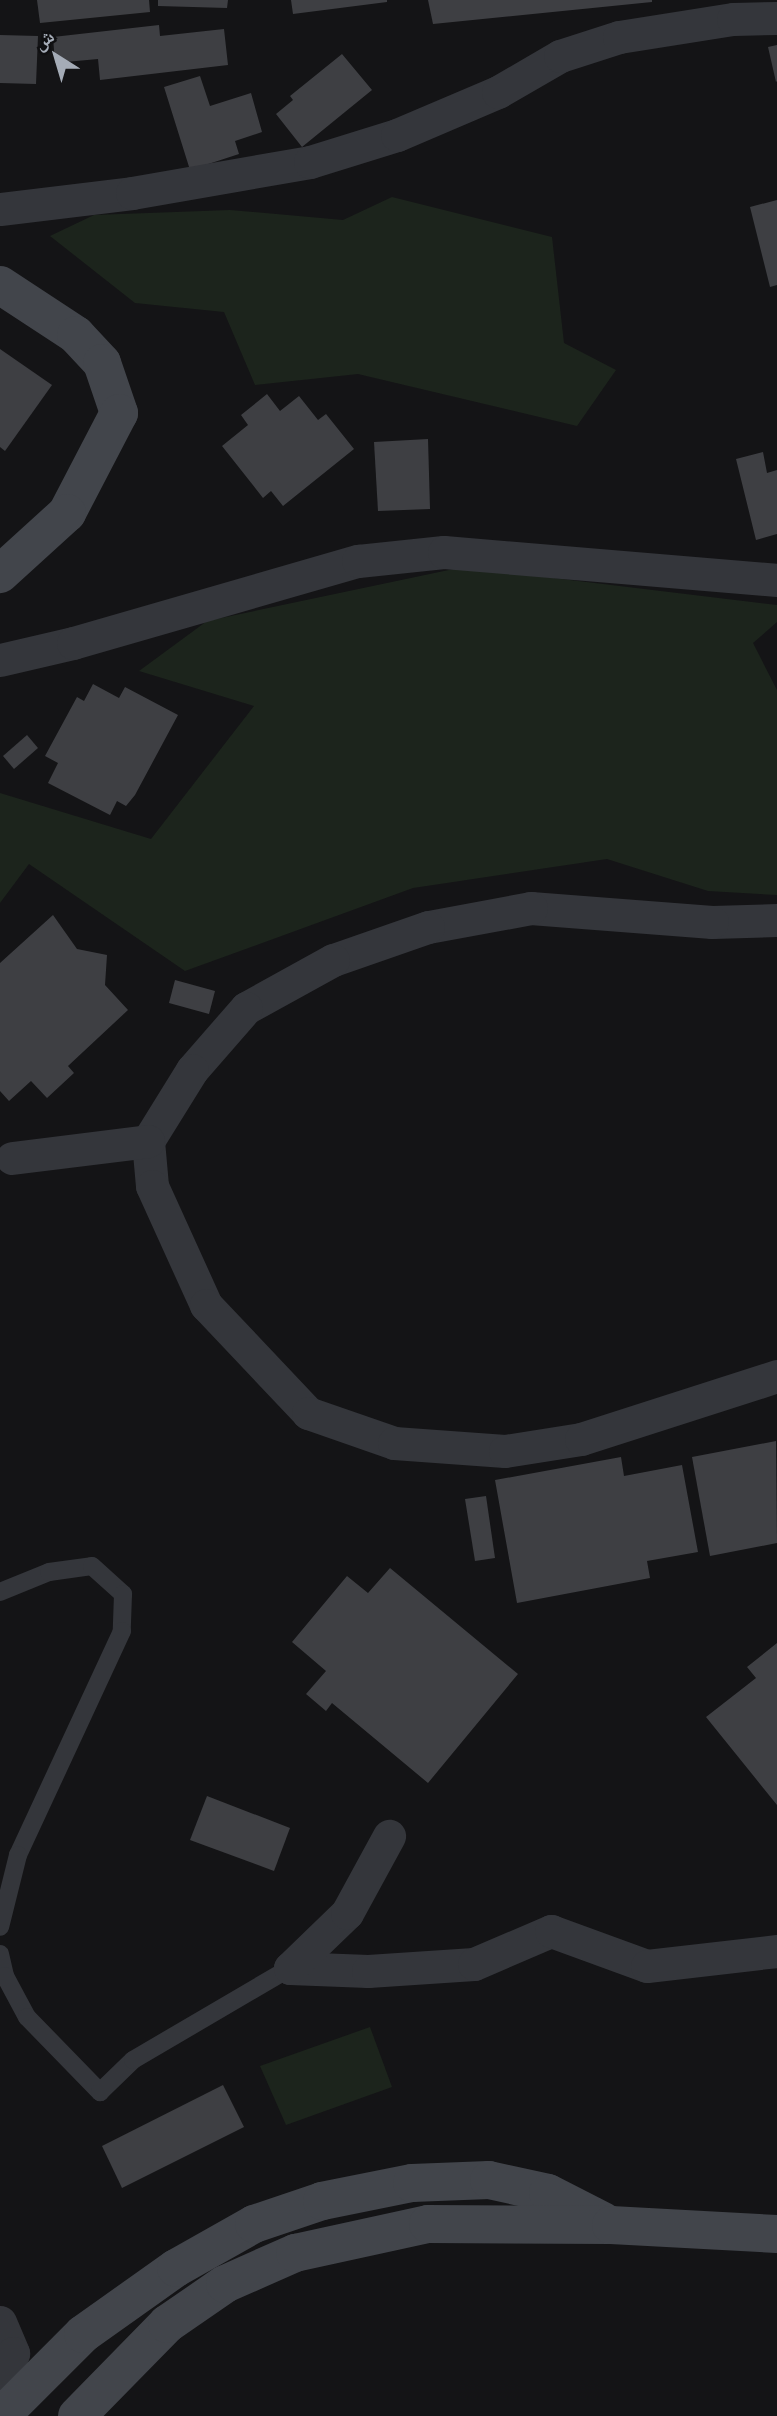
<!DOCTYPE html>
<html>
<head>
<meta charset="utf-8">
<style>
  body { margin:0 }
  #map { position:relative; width:777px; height:2416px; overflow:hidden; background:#141416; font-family:"Titillium Web","Noto Naskh Arabic",sans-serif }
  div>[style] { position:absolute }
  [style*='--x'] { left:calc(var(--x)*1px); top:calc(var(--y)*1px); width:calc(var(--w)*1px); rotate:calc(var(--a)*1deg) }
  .green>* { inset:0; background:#1c241c }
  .building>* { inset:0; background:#3e3f43 }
  .lane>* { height:18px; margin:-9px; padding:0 9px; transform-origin:9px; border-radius:9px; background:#34363b }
  .street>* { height:33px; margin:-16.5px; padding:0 16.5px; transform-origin:16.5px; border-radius:16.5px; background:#34363b }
  .secondary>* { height:38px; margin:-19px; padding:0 19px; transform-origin:19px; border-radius:19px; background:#42454b }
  span { translate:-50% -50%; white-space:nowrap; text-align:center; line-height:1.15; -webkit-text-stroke:5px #0f0f11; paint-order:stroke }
  .north { position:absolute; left:21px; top:21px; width:70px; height:70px; -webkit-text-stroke:5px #0f0f11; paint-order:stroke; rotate:323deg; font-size:19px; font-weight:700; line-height:28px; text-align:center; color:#a5acb7 }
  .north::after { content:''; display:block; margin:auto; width:24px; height:32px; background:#a5acb7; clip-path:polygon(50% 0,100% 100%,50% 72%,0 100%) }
</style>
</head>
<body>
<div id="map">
  <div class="green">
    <i style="clip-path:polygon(392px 197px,552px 237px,564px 343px,616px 370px,577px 426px,358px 374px,255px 385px,224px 312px,135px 303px,50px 236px,94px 215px,230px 210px,343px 220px)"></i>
    <i style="clip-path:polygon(463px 567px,777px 605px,777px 622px,753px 643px,777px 690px,777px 895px,708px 891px,607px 859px,413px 888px,185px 971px,29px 864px,0 903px,0 793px,151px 839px,254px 706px,139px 671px,207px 621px)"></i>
    <i style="clip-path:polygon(370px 2027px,392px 2087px,286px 2125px,260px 2066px)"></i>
  </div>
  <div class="building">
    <i style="clip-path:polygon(37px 0,149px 0,150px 12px,40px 23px)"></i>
    <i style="clip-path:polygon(158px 0,228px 0,227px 8px,158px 6px)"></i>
    <i style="clip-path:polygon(291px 0,387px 0,387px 2px,293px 14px)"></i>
    <i style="clip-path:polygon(428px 0,652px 0,652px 2px,433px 24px)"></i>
    <i style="clip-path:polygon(159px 25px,160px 36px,224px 29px,228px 65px,100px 80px,98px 59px,55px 63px,53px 37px)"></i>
    <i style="clip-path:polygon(0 35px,38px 36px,36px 84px,0 83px)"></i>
    <i style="clip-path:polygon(777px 45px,777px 81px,776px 82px,768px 47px)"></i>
    <i style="clip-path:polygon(342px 54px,372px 90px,302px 147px,276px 114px,293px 100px,290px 96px)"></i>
    <i style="clip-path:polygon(200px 76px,210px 106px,251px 93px,262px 132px,235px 141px,239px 154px,190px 170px,164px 87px)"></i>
    <i style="clip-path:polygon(777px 200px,777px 285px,770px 287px,750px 207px)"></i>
    <i style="clip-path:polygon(0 349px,52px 385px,5px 451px,0 447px)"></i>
    <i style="clip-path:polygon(267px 394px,280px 411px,299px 396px,318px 420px,326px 414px,354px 449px,283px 506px,271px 491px,263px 498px,222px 446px,248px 425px,241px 415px)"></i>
    <i style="clip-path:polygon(428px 439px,430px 509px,378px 511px,374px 442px)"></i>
    <i style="clip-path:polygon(763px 452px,767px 473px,777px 470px,777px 534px,756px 540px,736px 459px)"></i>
    <i style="clip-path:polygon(93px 684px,119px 698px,125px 687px,178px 715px,135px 795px,126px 806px,117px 801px,110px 815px,48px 783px,58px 763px,45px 756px,77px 697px,84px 701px)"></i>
    <i style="clip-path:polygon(27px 735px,38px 748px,14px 769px,3px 756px)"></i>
    <i style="clip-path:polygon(53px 915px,77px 949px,107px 955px,105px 985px,128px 1010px,68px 1066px,74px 1073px,47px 1098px,31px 1081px,9px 1101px,0 1091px,0 963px)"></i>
    <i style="clip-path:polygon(175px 980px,215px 991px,209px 1014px,169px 1003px)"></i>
    <i style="clip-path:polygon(776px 1441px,777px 1543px,710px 1556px,692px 1457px)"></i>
    <i style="clip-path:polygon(621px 1457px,624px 1476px,682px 1465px,698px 1552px,647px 1561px,650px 1578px,517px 1603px,495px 1480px)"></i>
    <i style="clip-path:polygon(486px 1496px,495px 1558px,475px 1561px,465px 1499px)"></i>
    <i style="clip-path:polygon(390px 1568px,518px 1674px,428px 1783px,332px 1703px,326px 1711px,306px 1694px,326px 1671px,292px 1642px,347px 1576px,368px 1593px)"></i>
    <i style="clip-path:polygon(777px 1643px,777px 1805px,706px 1717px,756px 1678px,747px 1667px)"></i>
    <i style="clip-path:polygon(207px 1796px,290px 1828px,274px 1871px,190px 1840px)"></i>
    <i style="clip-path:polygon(223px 2085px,244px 2127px,122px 2188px,102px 2146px)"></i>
  </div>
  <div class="lane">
    <i style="--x:0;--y:1592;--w:53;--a:-22.2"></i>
    <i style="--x:49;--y:1572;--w:43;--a:-7.9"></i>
    <i style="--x:92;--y:1566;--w:42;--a:42.1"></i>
    <i style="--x:123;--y:1594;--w:37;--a:92"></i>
    <i style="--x:122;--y:1631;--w:247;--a:114.9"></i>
    <i style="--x:18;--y:1855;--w:74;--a:104"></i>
    <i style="--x:0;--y:1954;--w:23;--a:77"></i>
    <i style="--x:5;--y:1976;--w:47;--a:61.8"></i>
    <i style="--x:27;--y:2017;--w:105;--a:45.8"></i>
    <i style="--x:100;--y:2092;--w:46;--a:-44.1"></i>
    <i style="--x:133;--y:2060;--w:182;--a:-30.4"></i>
  </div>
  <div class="street">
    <i style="--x:0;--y:209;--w:133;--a:-6.9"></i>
    <i style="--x:132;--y:193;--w:181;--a:-9.9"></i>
    <i style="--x:310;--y:162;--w:91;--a:-17.2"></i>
    <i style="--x:397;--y:135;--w:110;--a:-23.1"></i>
    <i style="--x:498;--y:92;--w:72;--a:-30.1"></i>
    <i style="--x:560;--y:56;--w:62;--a:-17.9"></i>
    <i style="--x:619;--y:37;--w:115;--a:-9"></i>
    <i style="--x:733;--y:19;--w:44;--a:-1.3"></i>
    <i style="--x:0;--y:660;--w:75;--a:-13.1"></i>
    <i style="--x:73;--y:643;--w:297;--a:-16.1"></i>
    <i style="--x:358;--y:561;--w:86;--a:-6"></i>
    <i style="--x:444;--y:552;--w:334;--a:4.8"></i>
    <i style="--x:777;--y:920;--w:65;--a:178.2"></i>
    <i style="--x:712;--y:922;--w:182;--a:-175.6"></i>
    <i style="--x:531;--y:908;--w:105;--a:169.5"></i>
    <i style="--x:428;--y:927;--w:101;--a:160.8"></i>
    <i style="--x:333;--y:960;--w:99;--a:151.1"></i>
    <i style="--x:246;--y:1008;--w:82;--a:131.1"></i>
    <i style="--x:192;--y:1070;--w:84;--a:121.8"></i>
    <i style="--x:148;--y:1141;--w:45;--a:84.9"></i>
    <i style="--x:152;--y:1186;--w:131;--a:65.6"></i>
    <i style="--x:206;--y:1305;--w:149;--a:46.6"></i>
    <i style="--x:308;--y:1413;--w:91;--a:19.2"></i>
    <i style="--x:394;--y:1443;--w:111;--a:4.1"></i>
    <i style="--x:505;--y:1451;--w:77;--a:-9"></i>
    <i style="--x:581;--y:1439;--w:206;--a:-17.8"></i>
    <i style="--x:12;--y:1158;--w:137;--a:-7.1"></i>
    <i style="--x:290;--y:1968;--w:78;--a:2.2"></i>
    <i style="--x:368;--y:1971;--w:106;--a:-3.8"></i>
    <i style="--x:474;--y:1964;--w:84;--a:-23.2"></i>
    <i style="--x:551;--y:1931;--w:102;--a:20"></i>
    <i style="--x:647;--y:1966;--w:131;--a:-6.6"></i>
    <i style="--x:290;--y:1968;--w:79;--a:-44"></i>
    <i style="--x:347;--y:1913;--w:88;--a:-61.4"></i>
    <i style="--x:0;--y:2322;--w:34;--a:67"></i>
    <i style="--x:13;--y:2353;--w:35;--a:112"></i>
  </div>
  <div class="secondary">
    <i style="--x:0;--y:285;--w:91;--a:33.3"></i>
    <i style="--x:76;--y:335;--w:38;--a:47"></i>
    <i style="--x:102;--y:363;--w:53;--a:71.2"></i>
    <i style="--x:119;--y:413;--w:113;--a:117.5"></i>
    <i style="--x:67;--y:513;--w:91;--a:137.7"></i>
    <i style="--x:1;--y:2416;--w:116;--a:-45"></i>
    <i style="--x:83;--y:2334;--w:114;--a:-35.4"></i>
    <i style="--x:176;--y:2268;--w:90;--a:-29.4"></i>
    <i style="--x:254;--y:2224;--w:72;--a:-18.7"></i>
    <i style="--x:322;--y:2201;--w:92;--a:-11.3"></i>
    <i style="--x:412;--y:2183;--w:77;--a:-2.2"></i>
    <i style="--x:489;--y:2180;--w:60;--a:12.4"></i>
    <i style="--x:548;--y:2193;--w:62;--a:27"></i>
    <i style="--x:77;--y:2416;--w:129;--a:-45.6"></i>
    <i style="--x:167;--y:2324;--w:70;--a:-34.6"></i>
    <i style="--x:225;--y:2284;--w:77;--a:-23.9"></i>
    <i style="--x:295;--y:2253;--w:136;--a:-12.3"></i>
    <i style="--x:428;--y:2224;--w:183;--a:0.3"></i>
    <i style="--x:611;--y:2225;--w:166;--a:3.1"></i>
  </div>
  <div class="north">ش</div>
</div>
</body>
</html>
